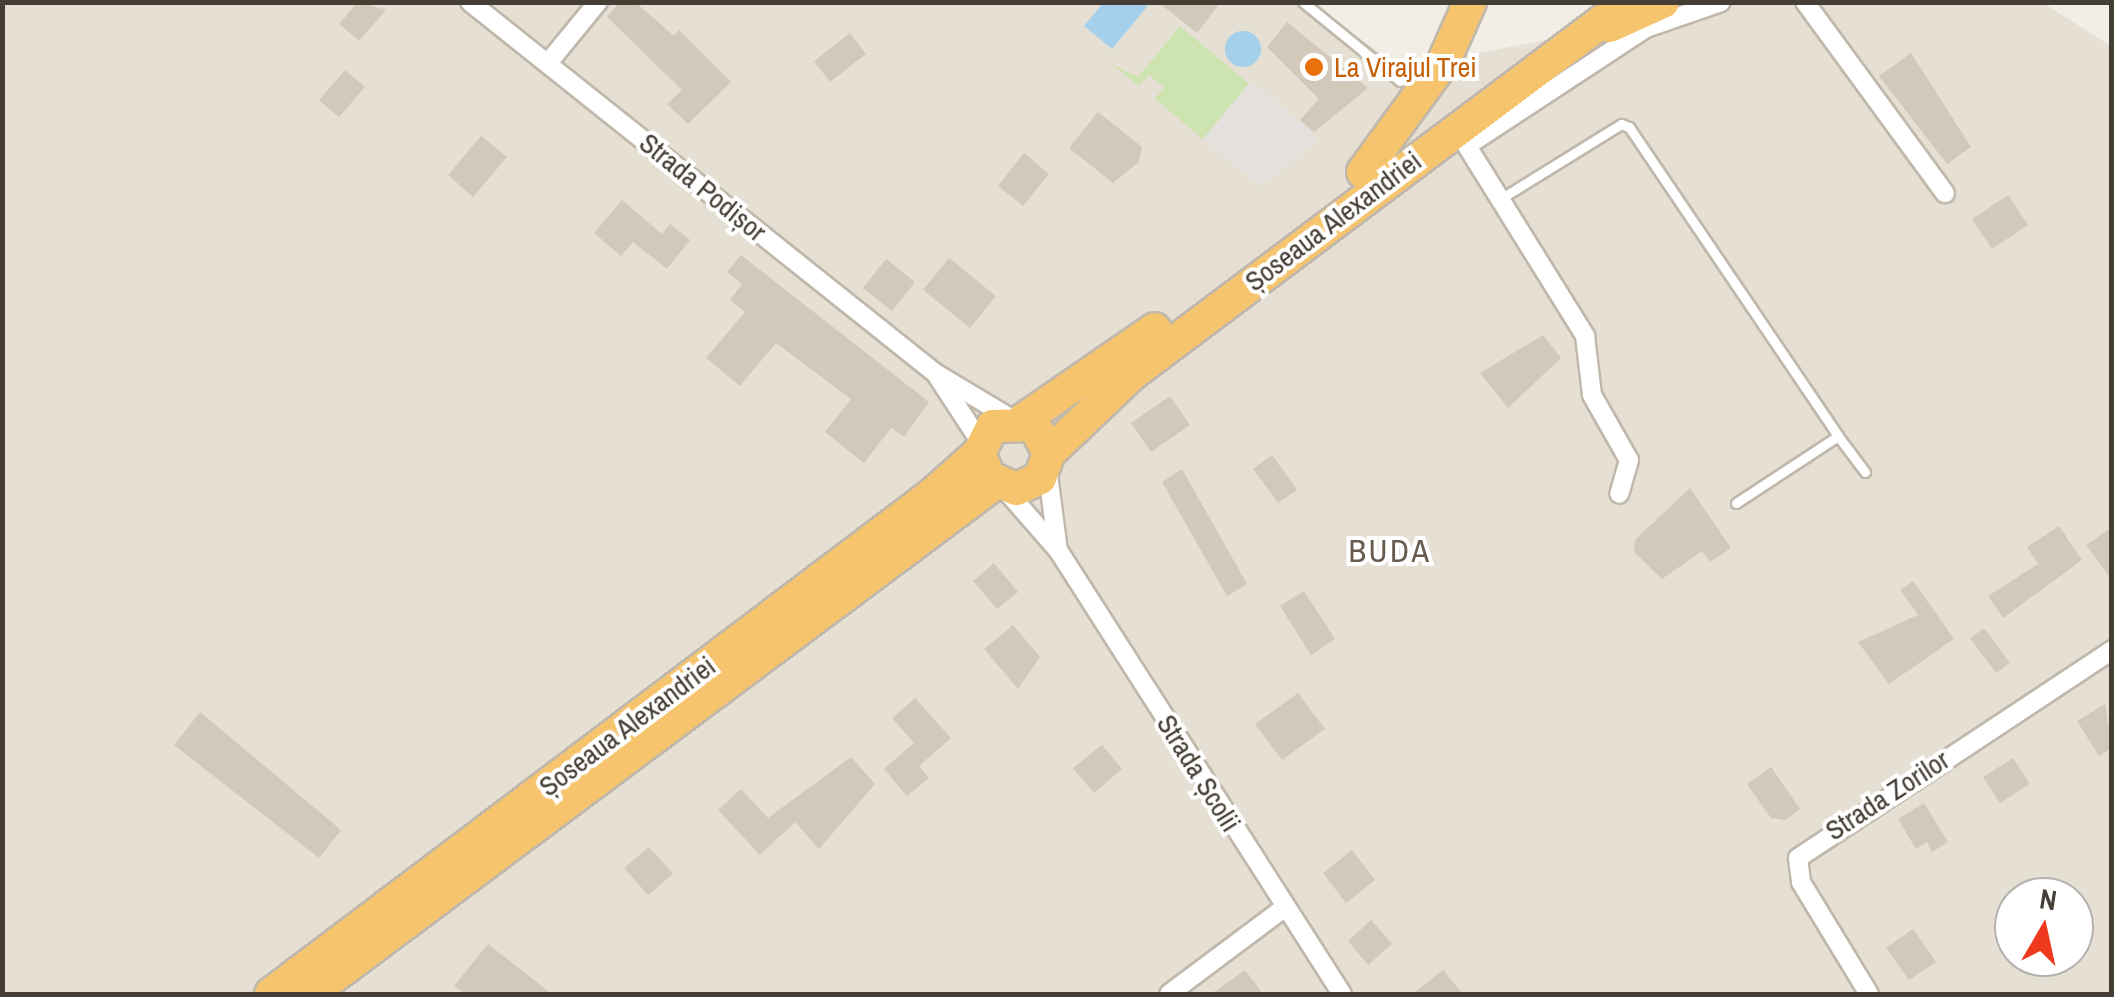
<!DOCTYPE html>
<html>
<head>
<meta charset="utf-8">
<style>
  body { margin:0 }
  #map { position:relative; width:2114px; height:997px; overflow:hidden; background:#f2eee5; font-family:"Archivo Narrow",sans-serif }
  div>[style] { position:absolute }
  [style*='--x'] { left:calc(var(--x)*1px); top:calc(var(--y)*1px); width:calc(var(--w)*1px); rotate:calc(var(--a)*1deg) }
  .residential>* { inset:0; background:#e5dfd4 }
  .green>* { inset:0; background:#cee4b0 }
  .parking>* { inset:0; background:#e3e0dd }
  .water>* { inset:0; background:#a4d0ec }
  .round { border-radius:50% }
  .building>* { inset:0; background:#d3c9bb }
  .roads { filter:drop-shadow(2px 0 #c0b8ab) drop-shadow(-2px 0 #c0b8ab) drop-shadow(0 2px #c0b8ab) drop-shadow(0 -2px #c0b8ab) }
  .lane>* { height:9px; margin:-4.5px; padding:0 4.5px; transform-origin:4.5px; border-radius:4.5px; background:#fff }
  .street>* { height:18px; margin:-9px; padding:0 9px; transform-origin:9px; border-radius:9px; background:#fff }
  .highway>* { height:32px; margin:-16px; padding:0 16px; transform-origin:16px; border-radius:16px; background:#f6c46c }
  .dots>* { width:28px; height:28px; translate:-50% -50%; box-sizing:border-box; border:5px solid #fff; border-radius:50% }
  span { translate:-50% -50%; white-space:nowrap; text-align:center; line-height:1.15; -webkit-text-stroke:8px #fff; paint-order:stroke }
  .food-label { font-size:28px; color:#c56008 }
  .left { translate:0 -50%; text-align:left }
  .street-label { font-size:28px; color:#443e35 }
  .quarter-label { font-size:32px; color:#665b4d; letter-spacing:2.5px }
  .frame { position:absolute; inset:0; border:5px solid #443e35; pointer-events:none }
  .north { position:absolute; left:1994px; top:877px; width:100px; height:100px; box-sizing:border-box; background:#fff; border:2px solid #b4b2ae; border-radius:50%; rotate:9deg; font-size:28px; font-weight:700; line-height:40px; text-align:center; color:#443e35 }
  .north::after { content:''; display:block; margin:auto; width:35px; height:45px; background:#ef391f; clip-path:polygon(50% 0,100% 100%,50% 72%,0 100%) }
</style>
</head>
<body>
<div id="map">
  <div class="residential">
    <i style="clip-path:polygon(evenodd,2px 3px,1312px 3px,1400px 68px,1743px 3px,2043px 3px,2111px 46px,2111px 994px,3px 994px,2px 3px,2014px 897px,2074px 897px,2074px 957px,2014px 957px,2014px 897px)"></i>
  </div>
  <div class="green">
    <i style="clip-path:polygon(1180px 26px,1249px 84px,1203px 139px,1155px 99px,1164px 87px,1149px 75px,1139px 86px,1110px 63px,1138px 77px)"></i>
  </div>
  <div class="parking">
    <i style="clip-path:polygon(1251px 81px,1319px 138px,1261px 186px,1203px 139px)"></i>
  </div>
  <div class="water">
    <i style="clip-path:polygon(1103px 3px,1150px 3px,1112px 49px,1084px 26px)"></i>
    <i class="round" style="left:1225px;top:31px;width:36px;height:36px"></i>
  </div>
  <div class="building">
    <i style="clip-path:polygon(358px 2px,386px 10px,359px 41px,339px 24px)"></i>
    <i style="clip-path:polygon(620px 2px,635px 2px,674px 36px,679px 30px,731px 82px,688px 124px,667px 104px,682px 90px,607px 17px)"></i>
    <i style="clip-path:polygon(1158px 2px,1221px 2px,1197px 33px)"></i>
    <i style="clip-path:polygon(1287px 22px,1368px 88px,1314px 132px,1300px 120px,1319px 99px,1267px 47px)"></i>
    <i style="clip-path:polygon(850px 33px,866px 54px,830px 82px,814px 61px)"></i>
    <i style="clip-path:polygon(1911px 53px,1971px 147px,1947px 164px,1879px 76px)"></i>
    <i style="clip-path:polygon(345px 70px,365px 87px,339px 117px,319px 100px)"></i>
    <i style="clip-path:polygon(1098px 112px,1142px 147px,1139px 162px,1113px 183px,1069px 148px)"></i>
    <i style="clip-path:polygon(481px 136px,507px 157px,473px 197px,448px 175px)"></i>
    <i style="clip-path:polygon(1024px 153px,1049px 174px,1023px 206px,998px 186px)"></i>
    <i style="clip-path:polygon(2008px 195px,2028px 225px,1992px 249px,1972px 219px)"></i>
    <i style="clip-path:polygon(622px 200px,662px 234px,670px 224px,690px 240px,667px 269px,633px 242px,621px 256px,594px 233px)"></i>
    <i style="clip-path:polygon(741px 255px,929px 402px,904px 437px,891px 428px,864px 463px,825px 432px,851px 399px,776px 343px,740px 386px,706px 358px,745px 312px,730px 300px,742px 284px,727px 272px)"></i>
    <i style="clip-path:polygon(949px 258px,996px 296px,970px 328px,923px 290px)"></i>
    <i style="clip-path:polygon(886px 259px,915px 282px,892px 311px,863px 288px)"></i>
    <i style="clip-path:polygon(1543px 335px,1561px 358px,1508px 408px,1480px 373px)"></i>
    <i style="clip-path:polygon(1170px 396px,1190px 425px,1151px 452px,1131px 423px)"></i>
    <i style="clip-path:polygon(1272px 455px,1297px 490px,1278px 503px,1253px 469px)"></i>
    <i style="clip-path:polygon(1182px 469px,1247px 584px,1227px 596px,1162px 482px)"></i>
    <i style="clip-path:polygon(1690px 488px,1731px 548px,1710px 562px,1702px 551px,1662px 579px,1634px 552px,1635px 540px)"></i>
    <i style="clip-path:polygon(2059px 526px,2082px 560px,2003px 618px,1988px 596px,2038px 564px,2027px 547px)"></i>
    <i style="clip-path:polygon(2112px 527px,2112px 580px,2086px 545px)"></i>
    <i style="clip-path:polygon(994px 563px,1018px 592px,997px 609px,973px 581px)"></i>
    <i style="clip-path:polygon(1913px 581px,1954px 639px,1889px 684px,1858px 642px,1918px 615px,1900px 590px)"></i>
    <i style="clip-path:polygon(1304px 591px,1335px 639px,1311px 655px,1280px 606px)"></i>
    <i style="clip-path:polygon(1013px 625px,1040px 657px,1018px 689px,984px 649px)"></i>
    <i style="clip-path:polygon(1984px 628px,2010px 663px,1996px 673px,1970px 638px)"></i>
    <i style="clip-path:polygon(1298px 693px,1325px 729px,1282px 760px,1255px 724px)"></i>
    <i style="clip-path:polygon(915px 698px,951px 738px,919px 766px,929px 778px,907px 796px,884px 769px,914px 743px,892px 718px)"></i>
    <i style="clip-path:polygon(2105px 704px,2112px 748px,2099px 756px,2077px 721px)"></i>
    <i style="clip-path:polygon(200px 712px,341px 830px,319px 858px,174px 745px)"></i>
    <i style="clip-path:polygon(1102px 745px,1122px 769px,1094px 793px,1073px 768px)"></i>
    <i style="clip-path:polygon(851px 757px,875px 784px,819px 849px,795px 822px,760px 855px,718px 810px,741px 789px,768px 818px)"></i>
    <i style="clip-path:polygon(2013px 758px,2030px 784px,2000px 803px,1983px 777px)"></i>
    <i style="clip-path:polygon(1771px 767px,1800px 809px,1785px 820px,1771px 818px,1747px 784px)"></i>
    <i style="clip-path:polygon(1924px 803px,1948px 842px,1932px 852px,1927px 842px,1916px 849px,1898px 819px)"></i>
    <i style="clip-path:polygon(649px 847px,673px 874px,648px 895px,624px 868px)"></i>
    <i style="clip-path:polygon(1352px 850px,1375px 880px,1346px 903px,1323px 873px)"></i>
    <i style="clip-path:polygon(1371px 920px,1392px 944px,1368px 965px,1348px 941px)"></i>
    <i style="clip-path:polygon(1913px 929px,1936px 962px,1909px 980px,1886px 948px)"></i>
    <i style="clip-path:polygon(488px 944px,552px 994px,465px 994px,454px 986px)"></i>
    <i style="clip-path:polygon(1245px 970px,1263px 994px,1211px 994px)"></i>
    <i style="clip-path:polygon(1443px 970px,1463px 994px,1413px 994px)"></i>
  </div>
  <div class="roads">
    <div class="lane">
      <i style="--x:1303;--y:2;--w:125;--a:39.2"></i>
      <i style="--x:1505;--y:196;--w:137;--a:-31.8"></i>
      <i style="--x:1621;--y:124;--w:9;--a:21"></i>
      <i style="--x:1629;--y:127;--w:373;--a:55.9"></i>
      <i style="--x:1838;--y:436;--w:122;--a:146.7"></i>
      <i style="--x:1838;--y:436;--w:45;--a:53.1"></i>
    </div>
    <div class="street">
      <i style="--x:470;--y:2;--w:595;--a:38.58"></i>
      <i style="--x:935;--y:373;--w:90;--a:30.9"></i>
      <i style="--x:1805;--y:2;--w:237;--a:53.8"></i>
      <i style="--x:548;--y:63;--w:79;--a:-50.7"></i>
      <i style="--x:1457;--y:130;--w:243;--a:58.1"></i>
      <i style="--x:1585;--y:336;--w:59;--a:83.2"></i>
      <i style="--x:1592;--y:395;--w:75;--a:60.4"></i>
      <i style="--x:1629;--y:460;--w:35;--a:106"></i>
      <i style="--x:1468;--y:145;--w:213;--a:-33.3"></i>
      <i style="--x:1646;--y:28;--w:79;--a:-19.1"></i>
      <i style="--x:938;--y:377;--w:79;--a:56.9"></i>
      <i style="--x:1047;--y:467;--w:84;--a:82.5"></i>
      <i style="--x:1003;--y:487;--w:84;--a:48.9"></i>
      <i style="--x:1058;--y:550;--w:527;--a:57.4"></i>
      <i style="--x:1169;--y:994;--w:144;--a:-36.8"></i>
      <i style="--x:1869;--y:994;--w:131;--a:-121.3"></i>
      <i style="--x:1801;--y:882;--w:24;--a:-97"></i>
      <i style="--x:1798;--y:858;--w:377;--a:-33.5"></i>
    </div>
    <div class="highway">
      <i style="--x:1610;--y:26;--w:58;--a:-24.4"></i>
      <i style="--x:1363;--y:172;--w:137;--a:-53.9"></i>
      <i style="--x:1444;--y:61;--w:64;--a:-66.2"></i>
      <i style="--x:1023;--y:420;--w:160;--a:-34.6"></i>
      <i style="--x:1049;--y:453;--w:115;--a:-43.6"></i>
      <i style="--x:1132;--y:374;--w:620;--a:-36.87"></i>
      <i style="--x:271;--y:994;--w:830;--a:-37.06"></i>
      <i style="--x:933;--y:494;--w:62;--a:-41.7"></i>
      <i style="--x:979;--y:453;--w:30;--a:-63"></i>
      <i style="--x:993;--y:426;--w:41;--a:-1.4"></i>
      <i style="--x:1034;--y:425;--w:32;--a:62"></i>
      <i style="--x:1049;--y:453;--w:27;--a:110"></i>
      <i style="--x:1040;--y:478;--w:26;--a:155"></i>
      <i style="--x:1016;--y:489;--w:30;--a:-156"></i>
      <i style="--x:989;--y:477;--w:26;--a:-113"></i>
      <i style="--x:310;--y:994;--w:855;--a:-36.72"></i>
    </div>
  </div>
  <div class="dots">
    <i style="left:1314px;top:67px;background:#e8710a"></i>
  </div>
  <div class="food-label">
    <span class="left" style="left:1334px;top:67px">La Virajul Trei</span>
  </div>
  <div class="street-label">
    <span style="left:703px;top:187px;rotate:39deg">Strada Podișor</span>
    <span style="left:1333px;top:221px;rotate:-37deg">Șoseaua Alexandriei</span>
    <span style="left:627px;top:726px;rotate:-37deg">Șoseaua Alexandriei</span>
    <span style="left:1199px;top:773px;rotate:58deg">Strada Școlii</span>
    <span style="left:1887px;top:795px;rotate:-33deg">Strada Zorilor</span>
  </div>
  <div class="quarter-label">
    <span style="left:1390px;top:551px">BUDA</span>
  </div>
  <div class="frame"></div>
  <div class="north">N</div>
</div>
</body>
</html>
